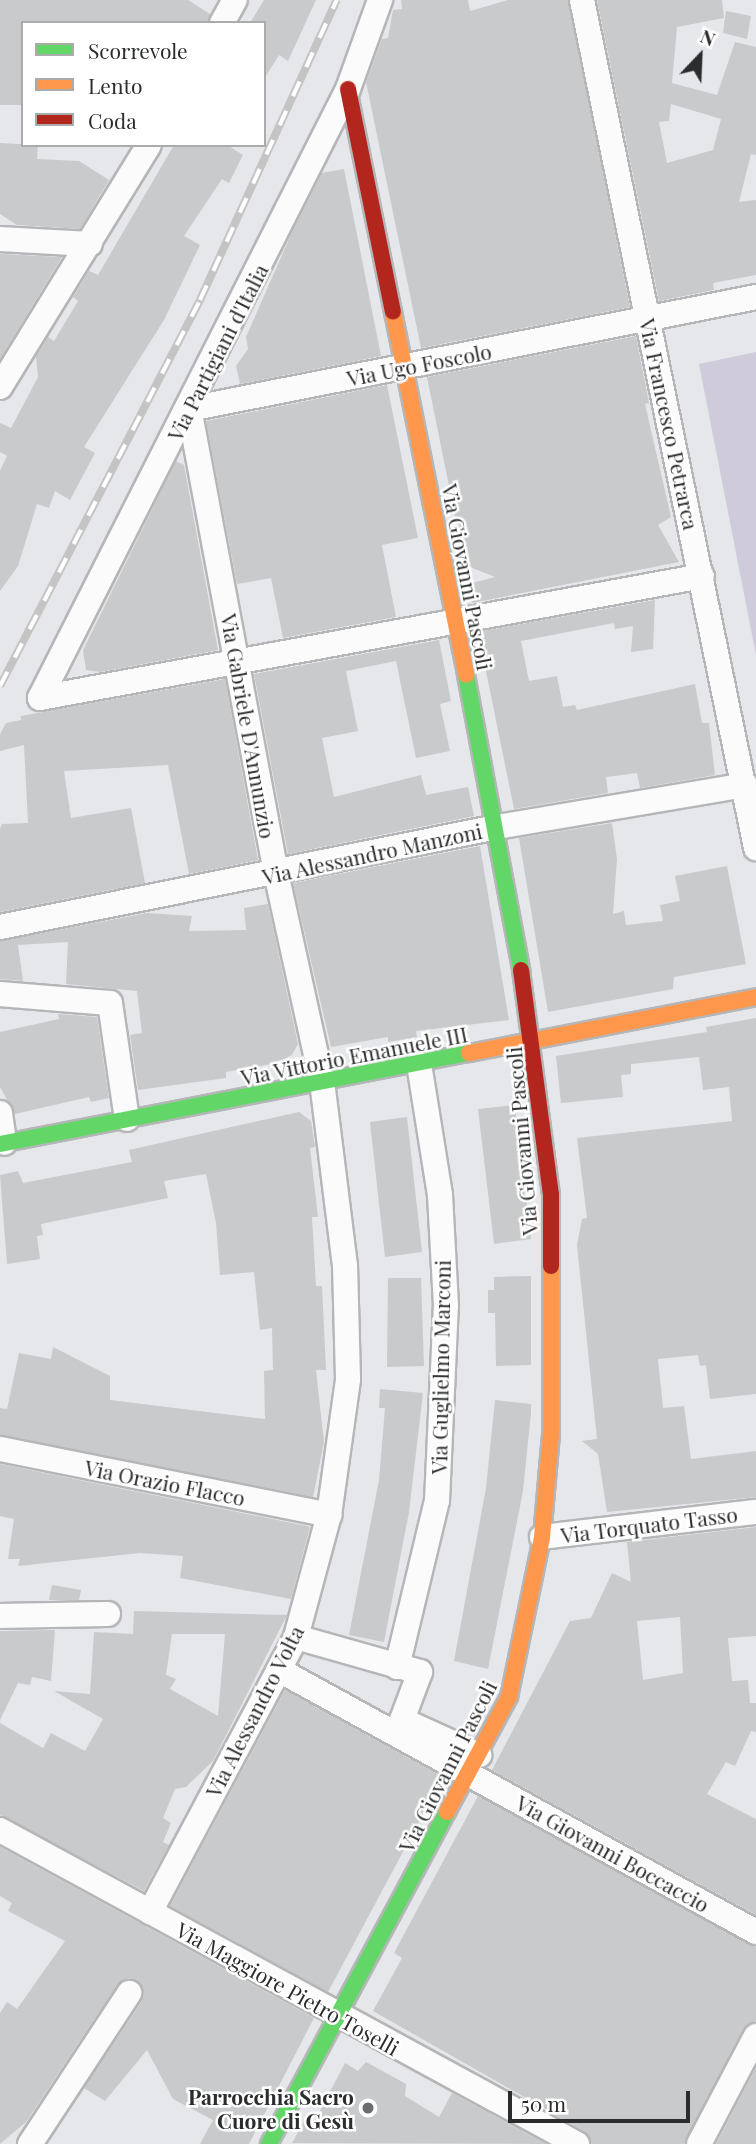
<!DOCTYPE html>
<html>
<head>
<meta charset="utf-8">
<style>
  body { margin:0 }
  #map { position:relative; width:756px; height:2144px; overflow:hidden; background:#e5e7ea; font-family:"Playfair Display",serif }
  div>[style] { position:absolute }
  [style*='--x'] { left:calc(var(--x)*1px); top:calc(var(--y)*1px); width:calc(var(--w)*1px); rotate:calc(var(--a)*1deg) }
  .green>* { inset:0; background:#d0cbdb }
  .building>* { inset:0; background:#c9cacc }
  .roads { filter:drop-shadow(2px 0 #b5b6b8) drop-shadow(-2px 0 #b5b6b8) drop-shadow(0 2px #b5b6b8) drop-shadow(0 -2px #b5b6b8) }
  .street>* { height:24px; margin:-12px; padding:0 12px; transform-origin:12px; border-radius:12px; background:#fbfbfc }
  .fast>* { height:16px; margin:-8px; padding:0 8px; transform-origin:8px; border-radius:8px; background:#63d668 }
  .slow>* { height:16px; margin:-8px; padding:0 8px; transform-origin:8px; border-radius:8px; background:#ff974d }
  .jam>* { height:16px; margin:-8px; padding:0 8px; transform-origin:8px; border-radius:8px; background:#b3261e }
  .rail>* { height:8px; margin-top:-4px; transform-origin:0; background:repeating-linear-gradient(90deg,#fff 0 16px,#c4c4c5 0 32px); box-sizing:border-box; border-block:2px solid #c4c4c5 }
  .dots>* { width:19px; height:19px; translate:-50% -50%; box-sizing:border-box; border:4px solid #fff; border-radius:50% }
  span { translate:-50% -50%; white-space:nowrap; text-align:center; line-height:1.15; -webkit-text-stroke:5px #fff; paint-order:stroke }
  .street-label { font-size:21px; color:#2a2c2d }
  .poi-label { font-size:21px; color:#2a2c2d; font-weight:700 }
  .right { translate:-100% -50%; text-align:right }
  .legend { position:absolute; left:21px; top:21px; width:245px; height:126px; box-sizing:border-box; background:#fff; border:2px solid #aaabab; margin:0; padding:9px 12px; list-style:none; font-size:21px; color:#2a2c2d }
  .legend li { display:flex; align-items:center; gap:14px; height:35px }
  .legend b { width:35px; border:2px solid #aaabab }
  .north { position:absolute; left:665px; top:21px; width:70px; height:70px; -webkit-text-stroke:5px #fff; paint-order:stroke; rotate:23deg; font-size:19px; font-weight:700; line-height:28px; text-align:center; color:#2a2c2d }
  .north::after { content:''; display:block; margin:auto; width:24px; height:32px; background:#2a2c2d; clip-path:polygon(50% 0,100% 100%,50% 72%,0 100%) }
  .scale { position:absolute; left:508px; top:2091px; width:182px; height:32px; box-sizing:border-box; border:4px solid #2a2c2d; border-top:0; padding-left:9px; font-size:21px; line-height:24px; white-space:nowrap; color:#2a2c2d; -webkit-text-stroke:5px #fff; paint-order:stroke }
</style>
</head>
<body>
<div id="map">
  <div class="green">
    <i style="clip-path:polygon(756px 352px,756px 655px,699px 364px)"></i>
  </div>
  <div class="building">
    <i style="clip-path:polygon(0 0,188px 0,210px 14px,207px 23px,23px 23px,23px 105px,0 105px)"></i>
    <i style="clip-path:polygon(264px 0,316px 0,288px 61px,279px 55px,264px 79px,264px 23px,250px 23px)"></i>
    <i style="clip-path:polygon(401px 0,468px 0,470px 11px,508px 0,568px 0,630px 307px,421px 348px,366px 82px,382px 39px,388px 38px,393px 10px,402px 9px)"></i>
    <i style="clip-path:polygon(evenodd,597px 0,722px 0,724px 18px,677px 27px,672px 83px,717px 95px,735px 42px,756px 47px,756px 155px,751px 154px,739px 202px,756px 200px,756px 275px,713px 283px,714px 290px,659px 301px,597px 0,671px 104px,721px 119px,713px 150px,667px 163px,659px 122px,669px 121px,671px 104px)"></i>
    <i style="clip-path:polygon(726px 11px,751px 16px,747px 39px,723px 33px)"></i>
    <i style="clip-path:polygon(0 143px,38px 145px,37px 159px,79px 161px,109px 180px,80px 229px,17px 225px,0 214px)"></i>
    <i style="clip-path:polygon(174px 145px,227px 145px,243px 155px,229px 183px,222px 179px,184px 236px,200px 245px,164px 320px,84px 447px,95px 453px,70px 500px,55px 491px,49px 508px,37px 504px,18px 566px,0 591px,0 471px,7px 456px,0 452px,0 423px,11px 428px,38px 377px,36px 357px,48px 337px,54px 341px,78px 301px,73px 297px,89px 271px,98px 275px)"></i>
    <i style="clip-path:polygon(344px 169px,381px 356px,240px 384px,236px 366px,248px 349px,246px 337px,293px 230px,322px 173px)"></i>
    <i style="clip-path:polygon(0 254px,62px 257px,0 359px)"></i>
    <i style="clip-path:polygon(636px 336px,649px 403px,645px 404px,671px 517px,658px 525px,679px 562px,472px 603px,469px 584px,495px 577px,465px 565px,427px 377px)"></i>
    <i style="clip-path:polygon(387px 385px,418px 538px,382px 545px,396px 617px,283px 638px,271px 578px,237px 584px,206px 421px)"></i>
    <i style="clip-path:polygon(176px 461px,184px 465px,218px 650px,100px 672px,86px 670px,83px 650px)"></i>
    <i style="clip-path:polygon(655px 600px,653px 649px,631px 652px,633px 626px,615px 629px,614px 623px,521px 641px,529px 681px,557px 676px,563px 707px,575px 705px,577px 710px,695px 684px,702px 723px,709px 723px,715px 775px,640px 788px,637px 773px,606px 777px,608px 793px,514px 809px,478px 632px)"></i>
    <i style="clip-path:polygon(439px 640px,451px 701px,440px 704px,450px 751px,416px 758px,396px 661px,346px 671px,358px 731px,322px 738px,334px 797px,421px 775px,426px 795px,468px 787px,474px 816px,288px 854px,254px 674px)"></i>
    <i style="clip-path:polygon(225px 679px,258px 860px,189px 874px,168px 765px,64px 771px,71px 818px,131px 808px,145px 883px,0 912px,0 829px,2px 824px,28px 823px,24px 745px,0 751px,0 734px,6px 723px,21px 720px,21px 716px)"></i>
    <i style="clip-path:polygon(612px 823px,617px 859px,613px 914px,624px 911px,626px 925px,663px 921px,660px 905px,680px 901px,675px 876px,727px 866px,746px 964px,674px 977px,673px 989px,548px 1012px,519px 838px)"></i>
    <i style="clip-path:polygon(480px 846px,509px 1020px,416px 1031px,417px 1037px,388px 1042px,388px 1037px,331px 1047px,293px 883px)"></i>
    <i style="clip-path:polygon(268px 904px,298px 1044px,292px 1055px,277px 1063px,226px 1072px,226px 1078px,138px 1090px,130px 1035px,142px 1033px,137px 991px,66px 984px,68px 942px,18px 945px,23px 981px,0 979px,0 941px,147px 913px,192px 916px,189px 931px,246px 930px,244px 908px)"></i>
    <i style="clip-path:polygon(58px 1014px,97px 1017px,109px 1098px,91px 1102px,89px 1097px,15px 1114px,0 1087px,0 1032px,59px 1019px)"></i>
    <i style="clip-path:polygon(756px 1018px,756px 1394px,710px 1399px,706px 1365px,700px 1366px,698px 1355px,658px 1359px,663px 1408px,684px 1406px,691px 1459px,756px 1451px,756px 1497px,607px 1512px,598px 1454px,582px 1441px,597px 1439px,577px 1245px,582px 1219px,587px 1218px,577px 1138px,732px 1121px,729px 1087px,703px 1090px,699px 1057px,631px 1064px,631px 1074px,621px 1075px,623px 1097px,561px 1103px,556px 1056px,707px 1032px,706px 1027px)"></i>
    <i style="clip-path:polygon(515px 1105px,531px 1239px,494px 1244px,478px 1109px)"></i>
    <i style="clip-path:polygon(299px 1112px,311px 1121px,315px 1147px,310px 1148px,318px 1217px,312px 1217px,316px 1286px,322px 1286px,326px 1370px,316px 1370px,324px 1442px,313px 1497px,0 1435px,0 1408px,7px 1409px,19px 1353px,51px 1359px,53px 1347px,110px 1376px,110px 1400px,265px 1419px,264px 1371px,273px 1370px,272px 1328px,260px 1330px,254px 1272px,220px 1275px,216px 1223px,206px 1174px,164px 1181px,168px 1198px,41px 1224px,43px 1235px,37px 1236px,40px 1259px,7px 1264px,0 1175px,18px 1171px,23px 1183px,132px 1162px,129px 1150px)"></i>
    <i style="clip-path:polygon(407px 1117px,422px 1252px,385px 1257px,370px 1122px)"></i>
    <i style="clip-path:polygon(531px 1276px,531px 1365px,496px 1366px,495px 1313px,488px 1313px,488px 1290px,494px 1290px,494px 1277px)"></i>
    <i style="clip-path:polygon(388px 1278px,421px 1278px,424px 1366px,387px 1367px)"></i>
    <i style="clip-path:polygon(380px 1389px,423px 1393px,409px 1512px,384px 1642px,349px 1635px,379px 1480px,385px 1408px,379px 1408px)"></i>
    <i style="clip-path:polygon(495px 1400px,531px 1404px,531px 1413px,523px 1491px,488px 1669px,454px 1661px,486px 1488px)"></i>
    <i style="clip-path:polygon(0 1464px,307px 1526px,310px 1527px,291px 1599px,180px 1578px,183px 1556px,140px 1553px,18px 1566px,20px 1559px,8px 1559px,14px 1519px,0 1516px)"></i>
    <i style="clip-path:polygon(evenodd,756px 1527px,756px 1636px,728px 1638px,732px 1681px,748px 1680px,750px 1703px,756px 1703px,756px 1732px,751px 1731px,735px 1766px,726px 1762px,707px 1794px,756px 1819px,756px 1915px,492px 1770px,570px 1621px,591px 1618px,612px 1573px,631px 1582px,627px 1542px,756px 1527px,680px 1617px,683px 1673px,643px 1680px,637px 1621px,680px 1617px)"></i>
    <i style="clip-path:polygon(52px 1585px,81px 1590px,79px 1600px,49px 1600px)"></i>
    <i style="clip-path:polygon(evenodd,134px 1611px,287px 1615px,213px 1761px,186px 1787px,175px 1789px,163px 1818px,171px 1823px,163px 1842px,169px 1845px,144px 1891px,0 1815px,0 1723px,43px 1748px,51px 1733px,85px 1751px,103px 1719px,54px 1691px,90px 1694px,94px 1632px,133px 1634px,134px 1611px,172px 1634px,225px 1634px,218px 1716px,170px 1689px,176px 1679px,166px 1675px,172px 1634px)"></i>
    <i style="clip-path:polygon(55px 1630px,51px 1681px,32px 1677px,30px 1685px,18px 1683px,0 1720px,0 1631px)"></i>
    <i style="clip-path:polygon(285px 1690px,443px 1777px,328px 1992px,170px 1906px)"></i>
    <i style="clip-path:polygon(478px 1796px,756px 1947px,756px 2021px,743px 2029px,684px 2144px,592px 2144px,584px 2131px,373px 2011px,402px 1958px,394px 1953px)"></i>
    <i style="clip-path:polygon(0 1847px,314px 2018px,249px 2144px,200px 2144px,213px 2120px,173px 2099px,147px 2050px,105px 2101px,84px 2088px,142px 2001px,142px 1986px,129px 1978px,117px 1985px,26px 2122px,0 2144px,0 2013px,7px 2002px,17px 2009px,65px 1941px,8px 1911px,12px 1903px,0 1896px)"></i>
    <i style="clip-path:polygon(366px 2062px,406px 2084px,405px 2096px,439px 2117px,452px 2093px,546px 2144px,292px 2143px,305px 2120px,313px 2124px,345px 2063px,358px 2071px)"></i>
    <i style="clip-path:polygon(756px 2068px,756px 2144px,716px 2144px)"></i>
  </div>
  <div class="roads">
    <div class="street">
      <i style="--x:582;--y:0;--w:866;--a:78.4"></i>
      <i style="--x:222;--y:23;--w:26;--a:-61"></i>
      <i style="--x:0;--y:239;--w:90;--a:3.2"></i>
      <i style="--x:0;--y:387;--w:284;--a:-58.4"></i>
      <i style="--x:40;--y:698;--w:682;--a:-63.17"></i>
      <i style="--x:348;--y:89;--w:95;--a:-70.2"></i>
      <i style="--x:40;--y:698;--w:673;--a:-10.44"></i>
      <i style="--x:0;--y:927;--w:507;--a:-11.38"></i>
      <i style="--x:497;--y:827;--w:252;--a:-9.6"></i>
      <i style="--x:0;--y:994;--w:110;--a:4.7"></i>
      <i style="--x:110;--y:1003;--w:117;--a:81.7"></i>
      <i style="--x:0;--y:1113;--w:30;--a:82"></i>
      <i style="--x:0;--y:1449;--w:336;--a:11.3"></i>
      <i style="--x:542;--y:1537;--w:215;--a:-6.7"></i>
      <i style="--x:0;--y:1616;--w:108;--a:-1.1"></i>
      <i style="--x:296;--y:1637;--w:129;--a:15.8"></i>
      <i style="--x:420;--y:1672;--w:51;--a:110.6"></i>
      <i style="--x:402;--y:1720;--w:85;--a:24.4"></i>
      <i style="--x:397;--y:1667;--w:171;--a:-76.5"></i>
      <i style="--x:437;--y:1501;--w:195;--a:-87.4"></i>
      <i style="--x:446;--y:1306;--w:111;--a:-93.1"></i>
      <i style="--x:440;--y:1195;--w:133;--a:-99.1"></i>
      <i style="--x:279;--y:1670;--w:544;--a:28.78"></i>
      <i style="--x:0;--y:1830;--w:657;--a:28.55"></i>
      <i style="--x:150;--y:1912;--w:311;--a:-62"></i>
      <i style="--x:296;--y:1637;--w:126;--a:-74.9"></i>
      <i style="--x:329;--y:1515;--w:137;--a:-82"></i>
      <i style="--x:348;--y:1379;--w:113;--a:-91.5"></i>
      <i style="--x:345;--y:1266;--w:185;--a:-97.1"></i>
      <i style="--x:322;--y:1082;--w:214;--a:-102.4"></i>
      <i style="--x:276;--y:873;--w:472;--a:-100.6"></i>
      <i style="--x:189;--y:409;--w:578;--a:-11.17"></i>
      <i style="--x:30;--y:2144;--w:181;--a:-56.7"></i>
      <i style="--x:699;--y:2144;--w:122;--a:-62.2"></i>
    </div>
    <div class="fast">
      <i style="--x:466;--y:675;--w:300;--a:79.4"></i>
      <i style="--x:0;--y:1144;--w:478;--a:-11"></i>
      <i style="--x:269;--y:2144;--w:377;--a:-61.8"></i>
    </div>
    <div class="slow">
      <i style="--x:393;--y:312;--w:370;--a:78.6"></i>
      <i style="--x:469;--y:1053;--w:292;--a:-11"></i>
      <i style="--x:447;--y:1812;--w:131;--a:-61.7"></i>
      <i style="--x:509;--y:1697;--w:163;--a:-78.3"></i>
      <i style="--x:542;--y:1537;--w:102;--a:-85"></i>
      <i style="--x:551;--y:1435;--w:169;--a:-90"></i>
    </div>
    <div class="jam">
      <i style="--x:348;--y:89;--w:227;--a:78.6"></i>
      <i style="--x:521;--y:970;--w:227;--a:82.4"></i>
      <i style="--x:551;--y:1195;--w:71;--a:90"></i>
    </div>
  </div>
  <div class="rail">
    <i style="--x:0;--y:686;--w:435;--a:-62.6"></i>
    <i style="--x:200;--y:300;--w:330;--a:-65.5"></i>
  </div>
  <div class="dots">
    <i style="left:368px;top:2108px;background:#6b6d6f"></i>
  </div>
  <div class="street-label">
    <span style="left:217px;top:352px;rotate:-63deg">Via Partigiani d'Italia</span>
    <span style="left:419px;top:364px;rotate:-11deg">Via Ugo Foscolo</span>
    <span style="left:670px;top:424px;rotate:78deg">Via Francesco Petrarca</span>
    <span style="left:468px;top:577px;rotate:79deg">Via Giovanni Pascoli</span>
    <span style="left:249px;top:726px;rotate:80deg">Via Gabriele D'Annunzio</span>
    <span style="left:372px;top:853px;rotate:-12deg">Via Alessandro Manzoni</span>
    <span style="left:354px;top:1055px;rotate:-11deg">Via Vittorio Emanuele III</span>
    <span style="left:521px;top:1141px;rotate:-95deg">Via Giovanni Pascoli</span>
    <span style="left:440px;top:1367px;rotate:-89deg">Via Guglielmo Marconi</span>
    <span style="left:165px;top:1482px;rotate:11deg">Via Orazio Flacco</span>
    <span style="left:649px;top:1524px;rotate:-7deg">Via Torquato Tasso</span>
    <span style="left:254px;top:1711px;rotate:-63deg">Via Alessandro Volta</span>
    <span style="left:447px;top:1766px;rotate:-63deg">Via Giovanni Pascoli</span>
    <span style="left:613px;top:1853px;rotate:29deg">Via Giovanni Boccaccio</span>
    <span style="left:288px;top:1988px;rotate:29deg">Via Maggiore Pietro Toselli</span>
  </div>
  <div class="poi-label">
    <span class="right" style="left:354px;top:2108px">Parrocchia Sacro<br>Cuore di Gesù</span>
  </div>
  <ul class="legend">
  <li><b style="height:9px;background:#63d668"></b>Scorrevole</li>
  <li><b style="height:9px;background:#ff974d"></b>Lento</li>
  <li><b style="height:9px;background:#b3261e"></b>Coda</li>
  </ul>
  <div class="north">N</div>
  <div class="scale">50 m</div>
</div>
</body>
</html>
